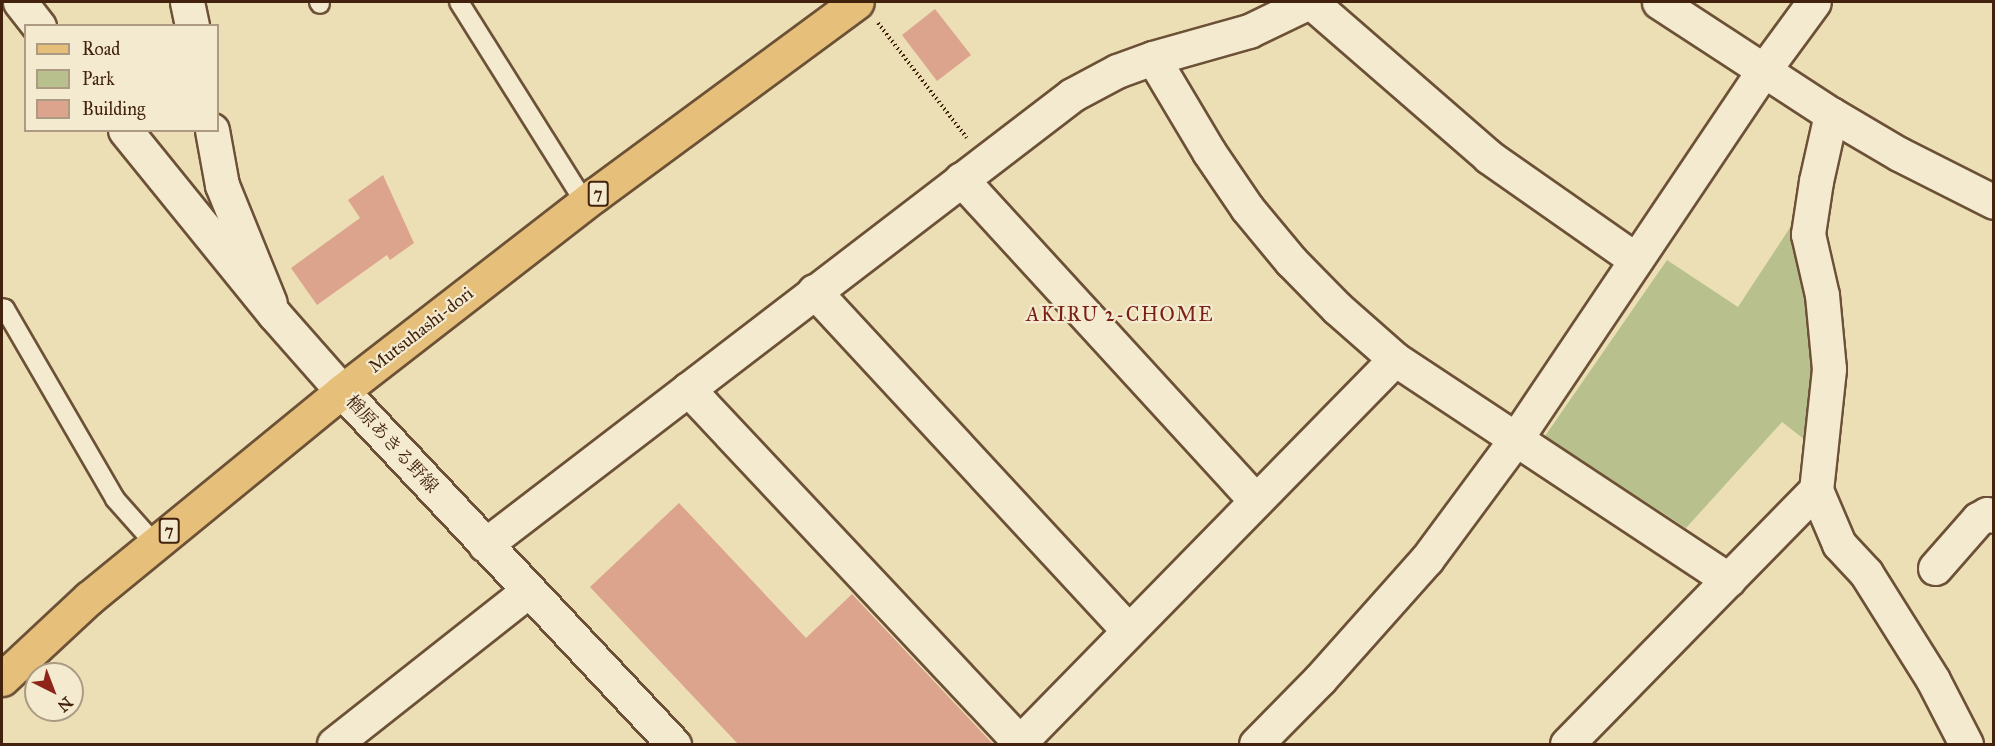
<!DOCTYPE html>
<html>
<head>
<meta charset="utf-8">
<style>
  body { margin:0 }
  #map { position:relative; width:1995px; height:746px; overflow:hidden; background:#ecdfb6; font-family:"IM FELL Great Primer","Noto Serif JP",serif }
  div>[style] { position:absolute }
  [style*='--x'] { left:calc(var(--x)*1px); top:calc(var(--y)*1px); width:calc(var(--w)*1px); rotate:calc(var(--a)*1deg) }
  .green>* { inset:0; background:#b8c18d }
  .building>* { inset:0; background:#dca48c }
  .path>* { height:4px; margin-top:-2px; transform-origin:0; background:repeating-linear-gradient(90deg,#42220c 0 1.5px,transparent 0 4.5px) }
  .roads { filter:drop-shadow(2px 0 #6c5136) drop-shadow(-2px 0 #6c5136) drop-shadow(0 2px #6c5136) drop-shadow(0 -2px #6c5136) }
  .service>* { height:18px; margin:-9px; padding:0 9px; transform-origin:9px; border-radius:9px; background:#f3ead0 }
  .minor>* { height:33px; margin:-16.5px; padding:0 16.5px; transform-origin:16.5px; border-radius:16.5px; background:#f3ead0 }
  .tertiary>* { height:33px; margin:-16.5px; padding:0 16.5px; transform-origin:16.5px; border-radius:16.5px; background:#f3ead0 }
  .secondary>* { height:33px; margin:-16.5px; padding:0 16.5px; transform-origin:16.5px; border-radius:16.5px; background:#f3ead0 }
  .primary>* { height:33px; margin:-16.5px; padding:0 16.5px; transform-origin:16.5px; border-radius:16.5px; background:#e6c07b }
  span { translate:-50% -50%; white-space:nowrap; text-align:center; line-height:1.15; -webkit-text-stroke:4.5px #f3ead0; paint-order:stroke }
  .shield-label span { padding:2px 4px; background:#f3ead0; border:2px solid; border-radius:4px; -webkit-text-stroke-width:0 }
  .shield-label { font-size:16px; color:#42220c; font-weight:700 }
  .street-label { font-size:18px; color:#42220c }
  .neighbourhood-label { font-size:20px; color:#7a1f14; letter-spacing:1.5px }
  .frame { position:absolute; inset:0; border:3px solid #42220c; pointer-events:none }
  .legend { position:absolute; left:24px; top:24px; width:195px; height:108px; box-sizing:border-box; background:#f3ead0; border:2px solid #ac9a82; margin:0; padding:8px 10px; list-style:none; font-size:18px; color:#42220c }
  .legend li { display:flex; align-items:center; gap:12px; height:30px }
  .legend b { width:30px; border:2px solid #ac9a82 }
  .north { position:absolute; left:24px; top:662px; width:60px; height:60px; box-sizing:border-box; background:#f3ead0; border:2px solid #ac9a82; border-radius:50%; rotate:138deg; font-size:16px; font-weight:700; line-height:24px; text-align:center; color:#42220c }
  .north::after { content:''; display:block; margin:auto; width:21px; height:27px; background:#8f2418; clip-path:polygon(50% 0,100% 100%,50% 72%,0 100%) }
</style>
</head>
<body>
<div id="map">
  <div class="green">
    <i style="clip-path:polygon(1795px 220px,1818px 364px,1809px 443px,1782px 422px,1686px 528px,1545px 436px,1667px 260px,1738px 307px)"></i>
  </div>
  <div class="building">
    <i style="clip-path:polygon(935px 9px,971px 55px,937px 81px,902px 35px)"></i>
    <i style="clip-path:polygon(383px 175px,414px 243px,390px 260px,387px 255px,317px 305px,291px 268px,360px 218px,348px 200px)"></i>
    <i style="clip-path:polygon(679px 503px,806px 638px,852px 594px,993px 744px,738px 744px,590px 587px)"></i>
  </div>
  <div class="path">
    <i style="--x:878;--y:23;--w:145;--a:52.3"></i>
  </div>
  <div class="roads">
    <div class="service">
      <i style="--x:319;--y:2;--w:2;--a:63"></i>
      <i style="--x:459;--y:2;--w:237;--a:57.9"></i>
      <i style="--x:2;--y:308;--w:3;--a:18"></i>
      <i style="--x:5;--y:309;--w:220;--a:59.9"></i>
      <i style="--x:115;--y:499;--w:59;--a:48.4"></i>
    </div>
    <div class="minor">
      <i style="--x:187;--y:2;--w:25;--a:78"></i>
      <i style="--x:1311;--y:2;--w:236;--a:41"></i>
      <i style="--x:1489;--y:157;--w:179;--a:35"></i>
      <i style="--x:1659;--y:2;--w:205;--a:33.1"></i>
      <i style="--x:1831;--y:114;--w:79;--a:30.5"></i>
      <i style="--x:1899;--y:154;--w:106;--a:26.8"></i>
      <i style="--x:1153;--y:58;--w:109;--a:59.2"></i>
      <i style="--x:1209;--y:152;--w:68;--a:55.8"></i>
      <i style="--x:1247;--y:208;--w:69;--a:50.3"></i>
      <i style="--x:1291;--y:261;--w:66;--a:45.6"></i>
      <i style="--x:1337;--y:308;--w:77;--a:41.3"></i>
      <i style="--x:1395;--y:359;--w:400;--a:33.5"></i>
      <i style="--x:1764;--y:70;--w:84;--a:-53.7"></i>
      <i style="--x:1831;--y:114;--w:69;--a:102.6"></i>
      <i style="--x:1816;--y:181;--w:54;--a:98.6"></i>
      <i style="--x:1808;--y:234;--w:63;--a:77.1"></i>
      <i style="--x:1822;--y:295;--w:74;--a:84.6"></i>
      <i style="--x:1829;--y:369;--w:122;--a:96.1"></i>
      <i style="--x:1816;--y:490;--w:59;--a:66.9"></i>
      <i style="--x:1839;--y:544;--w:40;--a:47"></i>
      <i style="--x:1866;--y:573;--w:126;--a:57.9"></i>
      <i style="--x:1933;--y:680;--w:72;--a:62.7"></i>
      <i style="--x:212;--y:130;--w:56;--a:79.7"></i>
      <i style="--x:222;--y:185;--w:127;--a:67.9"></i>
      <i style="--x:961;--y:179;--w:435;--a:47.5"></i>
      <i style="--x:814;--y:291;--w:462;--a:47.2"></i>
      <i style="--x:688;--y:389;--w:487;--a:46.8"></i>
      <i style="--x:485;--y:545;--w:740;--a:-37.47"></i>
      <i style="--x:1072;--y:95;--w:51;--a:-28.1"></i>
      <i style="--x:1117;--y:71;--w:38;--a:-20"></i>
      <i style="--x:1153;--y:58;--w:100;--a:-15.7"></i>
      <i style="--x:1249;--y:31;--w:67;--a:-25.8"></i>
      <i style="--x:1935;--y:568;--w:65;--a:-48.7"></i>
      <i style="--x:1978;--y:519;--w:10;--a:-29"></i>
      <i style="--x:1987;--y:514;--w:7;--a:16"></i>
      <i style="--x:1019;--y:743;--w:537;--a:-45.6"></i>
      <i style="--x:334;--y:744;--w:247;--a:-38.3"></i>
      <i style="--x:1567;--y:744;--w:356;--a:-45.6"></i>
    </div>
    <div class="tertiary">
      <i style="--x:1256;--y:744;--w:91;--a:-45.4"></i>
      <i style="--x:1320;--y:679;--w:161;--a:-48.3"></i>
      <i style="--x:1427;--y:559;--w:148;--a:-53.5"></i>
      <i style="--x:1515;--y:440;--w:446;--a:-56.1"></i>
    </div>
    <div class="secondary">
      <i style="--x:20;--y:2;--w:31;--a:52"></i>
      <i style="--x:125;--y:130;--w:238;--a:51"></i>
      <i style="--x:275;--y:315;--w:101;--a:48.6"></i>
      <i style="--x:342;--y:391;--w:485;--a:46.8"></i>
    </div>
    <div class="primary">
      <i style="--x:2;--y:679;--w:119;--a:-43"></i>
      <i style="--x:89;--y:598;--w:327;--a:-39.3"></i>
      <i style="--x:342;--y:391;--w:320;--a:-37.8"></i>
      <i style="--x:595;--y:195;--w:325;--a:-36.4"></i>
    </div>
  </div>
  <div class="shield-label">
    <span style="left:598px;top:194px">7</span>
    <span style="left:169px;top:531px">7</span>
  </div>
  <div class="street-label">
    <span style="left:421px;top:330px;rotate:-38deg">Mutsuhashi-dori</span>
    <span style="left:392px;top:444px;rotate:47deg">楢原あきる野線</span>
  </div>
  <div class="neighbourhood-label">
    <span style="left:1120px;top:314px">AKIRU 2-CHOME</span>
  </div>
  <div class="frame"></div>
  <ul class="legend">
  <li><b style="height:8px;background:#e6c07b"></b>Road</li>
  <li><b style="height:16px;background:#b8c18d"></b>Park</li>
  <li><b style="height:16px;background:#dca48c"></b>Building</li>
  </ul>
  <div class="north">N</div>
</div>
</body>
</html>
